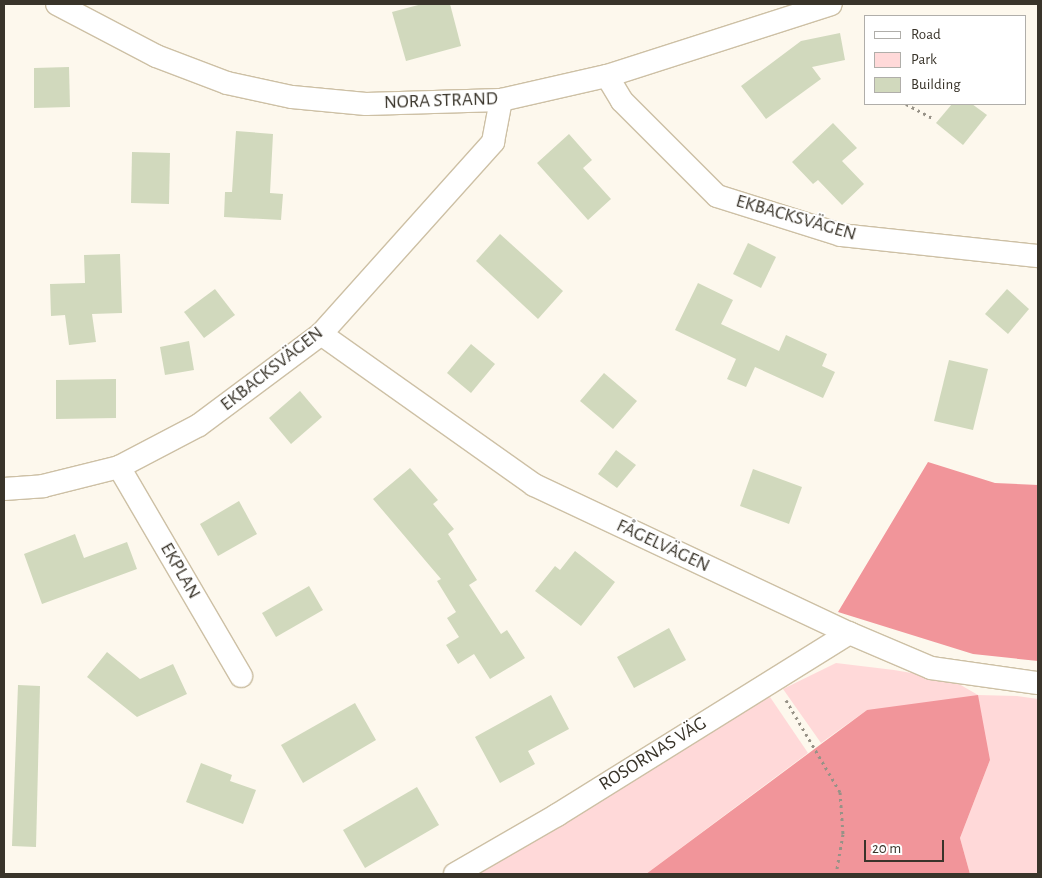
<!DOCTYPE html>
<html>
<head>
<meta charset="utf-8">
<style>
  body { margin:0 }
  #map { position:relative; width:1042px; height:878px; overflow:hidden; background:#fdf8ed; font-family:"Alegreya Sans",sans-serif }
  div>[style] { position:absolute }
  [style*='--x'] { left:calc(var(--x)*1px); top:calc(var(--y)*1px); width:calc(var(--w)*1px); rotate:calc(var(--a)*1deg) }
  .green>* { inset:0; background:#ffd9d9 }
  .forest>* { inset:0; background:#f1959a }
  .building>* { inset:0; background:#d1d9bd }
  .path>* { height:3px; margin-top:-1.5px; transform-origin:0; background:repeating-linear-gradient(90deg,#979287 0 2.5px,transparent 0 6.5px) }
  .roads { filter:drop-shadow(1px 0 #cdc0a5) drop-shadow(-1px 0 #cdc0a5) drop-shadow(0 1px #cdc0a5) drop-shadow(0 -1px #cdc0a5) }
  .street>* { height:22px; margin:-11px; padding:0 11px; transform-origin:11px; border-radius:11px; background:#fff }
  span { translate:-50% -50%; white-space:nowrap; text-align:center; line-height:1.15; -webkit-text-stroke:4px #fff; paint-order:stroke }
  .street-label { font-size:19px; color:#39342a }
  .frame { position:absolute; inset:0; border:5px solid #39342a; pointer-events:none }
  .legend { position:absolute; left:864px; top:15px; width:162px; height:90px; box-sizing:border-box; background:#fff; border:1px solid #b0aeaa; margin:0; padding:6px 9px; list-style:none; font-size:15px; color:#39342a }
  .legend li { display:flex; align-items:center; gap:10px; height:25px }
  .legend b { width:25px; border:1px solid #b0aeaa }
  .scale { position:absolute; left:864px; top:840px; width:80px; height:22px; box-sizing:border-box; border:2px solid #39342a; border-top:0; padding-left:6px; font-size:15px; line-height:18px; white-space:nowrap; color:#39342a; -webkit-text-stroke:4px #fff; paint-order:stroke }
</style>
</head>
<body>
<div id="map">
  <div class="green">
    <i style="clip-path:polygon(836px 663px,894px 670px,952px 680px,978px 695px,1017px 696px,1038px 699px,1038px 874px,970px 874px,960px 838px,990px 760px,867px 710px,821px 743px,783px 689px)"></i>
    <i style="clip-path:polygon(768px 694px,808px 753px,646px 874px,479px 874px)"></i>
  </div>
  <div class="forest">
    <i style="clip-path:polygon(928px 462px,995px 483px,1038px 485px,1038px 661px,973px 654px,838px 612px)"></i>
    <i style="clip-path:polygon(978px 695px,990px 760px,960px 838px,970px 874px,646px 874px,867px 710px)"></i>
  </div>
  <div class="building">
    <i style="clip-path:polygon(422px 4px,450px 4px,461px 46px,406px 61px,392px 12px)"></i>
    <i style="clip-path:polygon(840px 33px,845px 60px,812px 67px,821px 79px,766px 119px,741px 86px,801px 41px)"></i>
    <i style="clip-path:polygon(69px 67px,70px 107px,34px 108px,34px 68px)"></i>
    <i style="clip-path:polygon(952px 104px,972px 104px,987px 115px,963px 145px,936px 123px)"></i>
    <i style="clip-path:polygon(833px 123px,857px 148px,842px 161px,864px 184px,842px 205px,818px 180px,813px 184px,792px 162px)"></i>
    <i style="clip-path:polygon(236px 131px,273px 134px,270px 193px,283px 194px,281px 220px,224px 217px,225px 192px,232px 192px)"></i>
    <i style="clip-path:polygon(569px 134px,592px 160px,583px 168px,611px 199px,588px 220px,537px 163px)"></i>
    <i style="clip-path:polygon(132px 152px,170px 153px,169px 204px,131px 203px)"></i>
    <i style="clip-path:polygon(500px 234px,563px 291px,538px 319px,476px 261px)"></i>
    <i style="clip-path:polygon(748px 243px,776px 257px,761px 288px,733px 274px)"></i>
    <i style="clip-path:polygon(120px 254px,122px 313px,92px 314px,96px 342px,69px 345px,65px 315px,51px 316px,50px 284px,85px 283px,84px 255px)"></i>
    <i style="clip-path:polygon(698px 283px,733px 300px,721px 324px,779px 351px,786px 335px,827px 354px,822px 366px,835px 372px,823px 398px,755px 367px,746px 387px,727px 379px,736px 359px,675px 330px)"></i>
    <i style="clip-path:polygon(215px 289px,235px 315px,204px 338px,184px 312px)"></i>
    <i style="clip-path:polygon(1007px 289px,1029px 309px,1008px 334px,985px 314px)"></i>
    <i style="clip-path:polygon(189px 341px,194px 370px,165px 375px,160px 347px)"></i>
    <i style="clip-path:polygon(471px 344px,495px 364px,471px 393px,447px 373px)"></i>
    <i style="clip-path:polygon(949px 360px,988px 369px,973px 430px,934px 421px)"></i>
    <i style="clip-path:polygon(604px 373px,637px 401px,613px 429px,580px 401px)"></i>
    <i style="clip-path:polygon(116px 379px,116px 418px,56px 419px,56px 380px)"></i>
    <i style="clip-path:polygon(300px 391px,322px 417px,291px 444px,269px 418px)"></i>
    <i style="clip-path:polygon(616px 450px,636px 465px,617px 488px,598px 474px)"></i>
    <i style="clip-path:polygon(410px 468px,438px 500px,433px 504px,454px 529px,448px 534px,477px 580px,469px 585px,501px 634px,507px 630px,525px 658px,490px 679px,474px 654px,458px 664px,446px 645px,459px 637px,447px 618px,456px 612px,437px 581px,441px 579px,373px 499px)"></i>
    <i style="clip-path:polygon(753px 469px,802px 487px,789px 524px,740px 506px)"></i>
    <i style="clip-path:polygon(239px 501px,257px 534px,218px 556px,200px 524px)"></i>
    <i style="clip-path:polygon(75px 534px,84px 558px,127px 542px,137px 569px,42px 604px,24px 554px)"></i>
    <i style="clip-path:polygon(575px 551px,615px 582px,581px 626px,535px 591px,555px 566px,560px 570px)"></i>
    <i style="clip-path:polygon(309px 586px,323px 610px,276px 637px,262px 613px)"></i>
    <i style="clip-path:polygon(669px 628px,686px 660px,634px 688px,617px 657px)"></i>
    <i style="clip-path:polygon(107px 652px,140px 679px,173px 664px,187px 694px,137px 717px,87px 677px)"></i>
    <i style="clip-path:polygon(18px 685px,40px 686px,36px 847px,12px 846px)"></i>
    <i style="clip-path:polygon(551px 695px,569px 729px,528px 751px,535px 764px,500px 783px,475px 737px)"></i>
    <i style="clip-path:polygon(355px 703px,376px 740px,303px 783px,281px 745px)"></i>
    <i style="clip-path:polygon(201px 763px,232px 775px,230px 781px,256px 790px,243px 824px,186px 802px)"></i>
    <i style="clip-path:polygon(417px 787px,439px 825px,365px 868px,343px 830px)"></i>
  </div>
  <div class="path">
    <i style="--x:906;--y:104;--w:30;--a:28"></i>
    <i style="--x:786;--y:700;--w:107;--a:59.6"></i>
    <i style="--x:840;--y:792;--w:42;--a:85.9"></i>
    <i style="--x:843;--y:834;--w:41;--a:99.9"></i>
  </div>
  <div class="roads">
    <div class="street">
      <i style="--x:57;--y:4;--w:112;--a:27.7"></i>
      <i style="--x:156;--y:56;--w:76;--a:20.8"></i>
      <i style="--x:227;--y:83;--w:66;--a:12.2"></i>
      <i style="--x:292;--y:97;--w:74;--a:5.4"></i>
      <i style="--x:366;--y:104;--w:135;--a:-1.7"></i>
      <i style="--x:501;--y:100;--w:109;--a:-12.8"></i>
      <i style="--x:607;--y:76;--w:235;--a:-17.8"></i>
      <i style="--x:607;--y:76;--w:29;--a:59"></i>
      <i style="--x:622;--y:101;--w:134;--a:45"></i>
      <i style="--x:717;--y:196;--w:130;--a:17.5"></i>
      <i style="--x:841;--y:235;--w:198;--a:6.1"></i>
      <i style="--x:321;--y:334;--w:261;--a:35.3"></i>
      <i style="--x:534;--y:485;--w:348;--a:25.2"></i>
      <i style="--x:849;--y:633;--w:89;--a:23.1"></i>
      <i style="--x:931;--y:668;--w:108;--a:8"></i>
      <i style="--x:119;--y:467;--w:242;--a:59.7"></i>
      <i style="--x:4;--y:489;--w:39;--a:-4"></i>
      <i style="--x:43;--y:486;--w:78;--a:-14"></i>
      <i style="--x:119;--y:467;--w:90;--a:-27.7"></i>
      <i style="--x:199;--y:425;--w:152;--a:-36.7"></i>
      <i style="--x:321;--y:334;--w:258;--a:-48.1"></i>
      <i style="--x:493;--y:142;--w:43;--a:-79.2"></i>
      <i style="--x:455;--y:874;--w:118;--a:-30"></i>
      <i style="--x:557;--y:815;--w:344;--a:-31.9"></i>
    </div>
  </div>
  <div class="street-label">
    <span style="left:441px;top:101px;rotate:-2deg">NORA STRAND</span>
    <span style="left:796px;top:218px;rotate:16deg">EKBACKSVÄGEN</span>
    <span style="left:272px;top:369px;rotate:-38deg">EKBACKSVÄGEN</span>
    <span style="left:663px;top:546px;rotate:25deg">FÅGELVÄGEN</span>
    <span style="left:180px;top:571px;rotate:60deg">EKPLAN</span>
    <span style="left:653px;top:754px;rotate:-32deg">ROSORNAS VÄG</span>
  </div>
  <div class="frame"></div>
  <ul class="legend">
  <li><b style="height:6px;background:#fff"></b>Road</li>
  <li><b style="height:14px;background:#ffd9d9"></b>Park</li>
  <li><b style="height:14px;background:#d1d9bd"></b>Building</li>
  </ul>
  <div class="scale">20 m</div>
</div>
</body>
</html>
